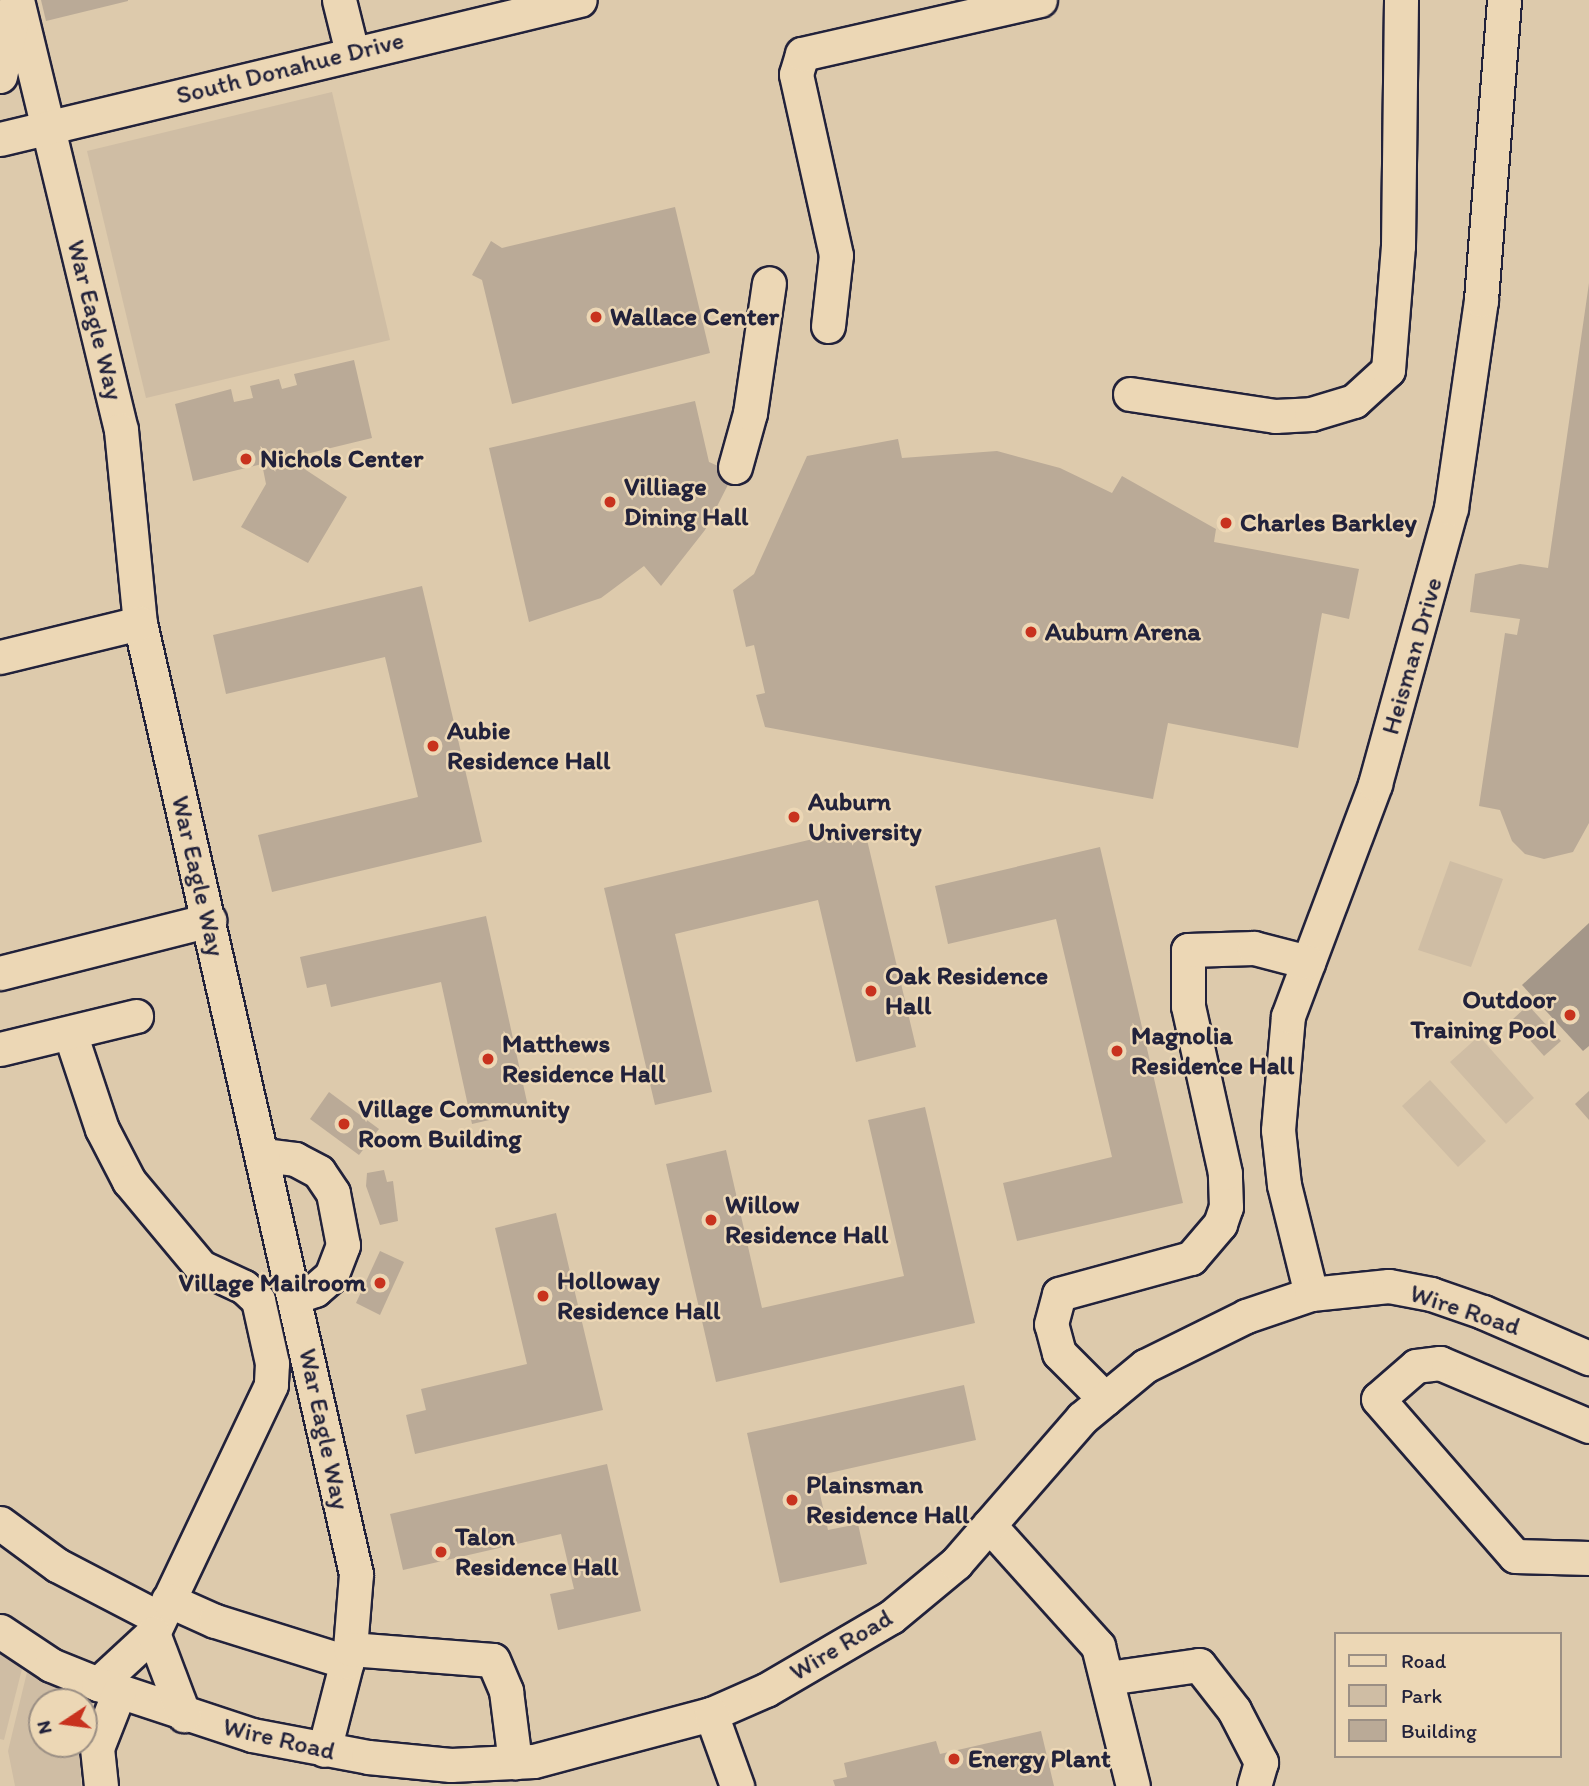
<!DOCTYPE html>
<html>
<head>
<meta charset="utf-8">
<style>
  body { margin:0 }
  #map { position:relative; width:1589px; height:1786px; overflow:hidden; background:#ecd7b5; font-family:Itim,sans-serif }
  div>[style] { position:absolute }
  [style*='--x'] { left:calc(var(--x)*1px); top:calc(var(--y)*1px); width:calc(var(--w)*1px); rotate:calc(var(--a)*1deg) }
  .built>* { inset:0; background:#ddcaac }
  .green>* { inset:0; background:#cfbda4 }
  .water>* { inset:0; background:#a49789 }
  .building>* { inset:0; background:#baaa97 }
  .roads { filter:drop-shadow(2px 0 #22223b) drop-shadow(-2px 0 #22223b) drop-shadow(0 2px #22223b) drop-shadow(0 -2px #22223b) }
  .minor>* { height:33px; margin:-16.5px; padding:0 16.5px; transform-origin:16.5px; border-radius:16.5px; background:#ecd7b5 }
  .dots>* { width:19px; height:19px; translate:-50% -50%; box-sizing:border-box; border:4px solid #ecd7b5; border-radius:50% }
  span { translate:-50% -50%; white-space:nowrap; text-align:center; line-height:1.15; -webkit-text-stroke:5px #ecd7b5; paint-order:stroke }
  .street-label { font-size:26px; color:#22223b }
  .poi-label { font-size:26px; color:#22223b; font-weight:700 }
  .left { translate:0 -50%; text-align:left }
  .right { translate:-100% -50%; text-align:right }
  .legend { position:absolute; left:1334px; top:1632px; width:228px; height:126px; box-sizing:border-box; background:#ecd7b5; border:2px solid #9b8f84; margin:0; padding:9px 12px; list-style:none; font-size:21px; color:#22223b }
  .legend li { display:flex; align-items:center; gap:14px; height:35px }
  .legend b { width:35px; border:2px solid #9b8f84 }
  .north { position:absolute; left:28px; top:1688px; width:70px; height:70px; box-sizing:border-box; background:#ecd7b5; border:2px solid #9b8f84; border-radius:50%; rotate:257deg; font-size:19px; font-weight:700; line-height:28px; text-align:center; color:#22223b }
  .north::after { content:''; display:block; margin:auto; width:24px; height:32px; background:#c8321e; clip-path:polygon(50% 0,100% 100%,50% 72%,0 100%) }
</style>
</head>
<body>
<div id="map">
  <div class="built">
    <i style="clip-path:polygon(evenodd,0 0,1589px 0,1589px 1786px,0 1786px,0 0,1335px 1634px,1559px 1634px,1559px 1756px,1335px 1756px,1335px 1634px,0 0,42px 1702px,84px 1702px,84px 1744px,42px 1744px,42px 1702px)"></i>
  </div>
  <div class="green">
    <i style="clip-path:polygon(332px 92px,390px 340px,146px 398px,87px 151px)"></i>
    <i style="clip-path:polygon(1450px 861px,1503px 879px,1471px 967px,1418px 950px)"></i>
    <i style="clip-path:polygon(1479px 1036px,1534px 1098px,1506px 1124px,1450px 1062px)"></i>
    <i style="clip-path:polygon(1430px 1080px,1486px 1141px,1458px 1167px,1402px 1106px)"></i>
    <i style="clip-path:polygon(0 1651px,23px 1665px,4px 1740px,0 1739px)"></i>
    <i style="clip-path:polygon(28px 1668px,84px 1701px,87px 1708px,88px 1717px,84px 1730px,84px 1702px,42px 1702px,42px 1744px,80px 1744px,81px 1786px,15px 1786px,8px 1751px)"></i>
  </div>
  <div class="water">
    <i style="clip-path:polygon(1589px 923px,1589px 1046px,1583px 1051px,1522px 985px)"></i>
  </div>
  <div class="building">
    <i style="clip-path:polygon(41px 0,128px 0,128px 1px,46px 21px)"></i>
    <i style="clip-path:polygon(675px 207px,710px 353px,512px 404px,482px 280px,472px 275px,491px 241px,502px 248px)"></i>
    <i style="clip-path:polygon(1589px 283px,1589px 823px,1573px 852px,1544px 859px,1525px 854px,1512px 841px,1500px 810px,1479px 806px,1505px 633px,1517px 635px,1520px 619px,1470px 612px,1475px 574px,1520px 564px,1548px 568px)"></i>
    <i style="clip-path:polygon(354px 360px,372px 438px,302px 455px,306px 470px,347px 497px,308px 563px,241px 527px,266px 484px,262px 464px,193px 481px,175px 404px,231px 389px,234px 402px,253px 398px,250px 386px,279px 379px,282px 389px,297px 385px,294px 374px)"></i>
    <i style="clip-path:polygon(695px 401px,709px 462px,734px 473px,705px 530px,661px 586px,644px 566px,601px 598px,529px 622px,489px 448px)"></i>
    <i style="clip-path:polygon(898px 439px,902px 458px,997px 451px,1060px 468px,1112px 493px,1122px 476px,1216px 529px,1214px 542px,1359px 569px,1349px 619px,1322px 613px,1298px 748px,1168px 723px,1153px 799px,765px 727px,756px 695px,765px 693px,754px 645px,746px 647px,733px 590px,754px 574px,807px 456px)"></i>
    <i style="clip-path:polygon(422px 586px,482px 842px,272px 892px,258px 835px,418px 797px,385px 657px,226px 694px,213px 635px)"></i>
    <i style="clip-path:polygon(864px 827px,916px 1047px,856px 1062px,818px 900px,675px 934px,712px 1092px,655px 1105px,604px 888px)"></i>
    <i style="clip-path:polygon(1100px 847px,1183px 1203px,1017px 1241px,1003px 1183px,1112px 1157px,1056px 919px,948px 944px,935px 886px)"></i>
    <i style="clip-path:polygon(486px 916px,529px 1111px,472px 1124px,441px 982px,331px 1007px,326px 984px,307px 988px,300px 957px)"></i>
    <i style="clip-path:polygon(1528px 1005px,1561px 1041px,1544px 1056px,1512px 1020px)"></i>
    <i style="clip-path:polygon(1589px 1091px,1589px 1120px,1575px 1104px)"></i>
    <i style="clip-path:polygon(329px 1092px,379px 1129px,359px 1155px,310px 1119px)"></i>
    <i style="clip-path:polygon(925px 1107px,975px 1323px,716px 1382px,666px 1164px,726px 1150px,762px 1308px,904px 1276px,868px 1120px)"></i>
    <i style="clip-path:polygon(384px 1170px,387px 1182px,393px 1181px,398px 1221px,380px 1225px,366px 1186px,367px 1173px)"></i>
    <i style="clip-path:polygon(556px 1213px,603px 1410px,415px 1454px,406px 1415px,426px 1410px,421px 1389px,527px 1364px,495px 1228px)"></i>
    <i style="clip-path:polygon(380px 1251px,404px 1262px,380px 1315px,356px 1303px)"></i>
    <i style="clip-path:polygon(964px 1385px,976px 1440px,816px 1476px,828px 1530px,858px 1524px,867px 1564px,780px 1583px,747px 1433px)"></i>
    <i style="clip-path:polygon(607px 1464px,641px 1611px,558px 1630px,550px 1594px,574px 1589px,561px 1534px,403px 1570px,390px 1514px)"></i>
    <i style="clip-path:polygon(1041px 1731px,1054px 1786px,835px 1786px,833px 1780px,847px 1777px,844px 1763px,936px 1741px,940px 1754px)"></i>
  </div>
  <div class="roads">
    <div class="minor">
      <i style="--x:17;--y:0;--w:442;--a:76.4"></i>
      <i style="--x:121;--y:430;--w:194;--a:84.4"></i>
      <i style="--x:140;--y:623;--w:975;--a:77.2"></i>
      <i style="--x:356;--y:1574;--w:75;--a:94.6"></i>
      <i style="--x:350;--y:1649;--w:104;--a:104.4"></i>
      <i style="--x:339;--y:0;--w:54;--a:76"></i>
      <i style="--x:0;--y:76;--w:72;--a:-77.9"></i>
      <i style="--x:0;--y:139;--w:596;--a:-13.48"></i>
      <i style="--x:828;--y:326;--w:71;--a:-83.6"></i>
      <i style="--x:836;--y:255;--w:185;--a:-102.5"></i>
      <i style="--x:796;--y:74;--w:21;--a:-73"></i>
      <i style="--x:802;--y:54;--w:244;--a:-12.8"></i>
      <i style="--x:1130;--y:394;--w:147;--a:8.6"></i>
      <i style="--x:1275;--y:416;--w:36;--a:-3"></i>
      <i style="--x:1311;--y:414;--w:45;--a:-16.8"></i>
      <i style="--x:1354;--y:401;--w:46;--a:-42.4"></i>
      <i style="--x:1388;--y:370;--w:124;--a:-85.4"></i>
      <i style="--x:1398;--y:246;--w:246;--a:-89.3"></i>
      <i style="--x:735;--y:467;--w:56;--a:-74.5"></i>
      <i style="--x:750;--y:413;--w:131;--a:-81.7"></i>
      <i style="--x:0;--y:657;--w:144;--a:-13.7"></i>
      <i style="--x:0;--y:973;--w:216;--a:-14.2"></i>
      <i style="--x:70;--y:1033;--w:101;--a:71.6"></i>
      <i style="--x:102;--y:1129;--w:59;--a:62.6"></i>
      <i style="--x:129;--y:1181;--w:112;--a:50.1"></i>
      <i style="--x:201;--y:1267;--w:47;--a:24.9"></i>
      <i style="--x:244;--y:1287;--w:19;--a:43"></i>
      <i style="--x:258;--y:1300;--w:65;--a:77.5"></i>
      <i style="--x:272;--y:1363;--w:22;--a:93"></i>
      <i style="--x:271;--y:1385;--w:275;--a:115.4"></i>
      <i style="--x:153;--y:1633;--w:75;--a:137.2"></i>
      <i style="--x:0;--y:1049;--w:140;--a:-13.6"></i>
      <i style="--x:263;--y:1155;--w:32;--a:7"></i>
      <i style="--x:295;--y:1159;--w:27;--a:28"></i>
      <i style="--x:319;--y:1172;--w:25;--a:56"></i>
      <i style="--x:333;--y:1193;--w:53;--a:79.1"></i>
      <i style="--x:343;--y:1245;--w:33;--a:111"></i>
      <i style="--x:331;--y:1276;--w:21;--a:139"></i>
      <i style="--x:315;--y:1290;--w:21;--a:161"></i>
      <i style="--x:1311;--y:1294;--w:112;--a:-103.9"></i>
      <i style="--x:1284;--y:1185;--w:55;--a:-96.2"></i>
      <i style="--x:1278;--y:1130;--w:114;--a:-85"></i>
      <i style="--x:1288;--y:1016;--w:248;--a:-69.4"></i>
      <i style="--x:1375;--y:784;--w:286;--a:-74.6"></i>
      <i style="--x:1451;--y:508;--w:210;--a:-81.8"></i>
      <i style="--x:1481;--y:300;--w:301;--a:-85.6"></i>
      <i style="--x:1105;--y:1399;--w:65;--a:-135"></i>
      <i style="--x:1059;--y:1353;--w:30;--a:-105"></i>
      <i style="--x:1051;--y:1324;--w:31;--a:-75"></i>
      <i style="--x:1059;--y:1294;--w:137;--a:-15.3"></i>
      <i style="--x:1191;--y:1258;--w:45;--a:-49.5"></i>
      <i style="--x:1220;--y:1224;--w:18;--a:-71"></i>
      <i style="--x:1226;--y:1207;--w:34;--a:-92"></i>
      <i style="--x:1225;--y:1173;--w:171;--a:-102.5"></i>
      <i style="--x:1188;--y:1006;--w:56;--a:-90"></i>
      <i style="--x:1188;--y:950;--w:66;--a:-1.7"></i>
      <i style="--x:1254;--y:948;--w:56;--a:14.5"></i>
      <i style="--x:1589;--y:1426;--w:162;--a:-157.1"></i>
      <i style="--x:1440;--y:1363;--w:24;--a:173"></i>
      <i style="--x:1416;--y:1366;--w:50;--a:139"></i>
      <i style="--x:1378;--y:1399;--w:208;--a:48.9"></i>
      <i style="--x:1515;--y:1556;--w:74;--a:1.5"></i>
      <i style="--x:0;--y:1523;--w:71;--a:36.4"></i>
      <i style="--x:57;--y:1565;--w:115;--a:27.5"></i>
      <i style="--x:989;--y:1525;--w:163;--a:48"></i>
      <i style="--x:1098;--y:1646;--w:144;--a:76"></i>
      <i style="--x:168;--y:1600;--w:51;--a:24.1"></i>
      <i style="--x:215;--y:1621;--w:138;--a:17.3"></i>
      <i style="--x:0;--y:1631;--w:61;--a:33.7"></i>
      <i style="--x:51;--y:1665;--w:51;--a:22"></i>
      <i style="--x:98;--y:1684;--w:162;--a:18.3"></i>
      <i style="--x:252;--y:1735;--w:118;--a:10.7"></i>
      <i style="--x:368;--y:1757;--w:83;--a:5.5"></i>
      <i style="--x:451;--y:1765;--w:83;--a:-2.8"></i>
      <i style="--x:534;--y:1761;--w:183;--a:-14.9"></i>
      <i style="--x:711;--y:1714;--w:60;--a:-23.6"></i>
      <i style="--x:766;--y:1690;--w:145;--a:-30.3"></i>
      <i style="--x:891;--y:1617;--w:85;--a:-39.7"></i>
      <i style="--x:956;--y:1563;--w:192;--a:-49"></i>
      <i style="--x:1082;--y:1418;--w:82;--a:-39.5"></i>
      <i style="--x:1145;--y:1366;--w:113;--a:-26.3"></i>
      <i style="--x:1246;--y:1316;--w:69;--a:-18.7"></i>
      <i style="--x:1311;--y:1294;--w:78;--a:-5.9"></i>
      <i style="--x:1389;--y:1286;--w:43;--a:10.8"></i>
      <i style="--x:1431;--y:1294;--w:55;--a:19.1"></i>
      <i style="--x:1483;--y:1312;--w:116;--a:23.5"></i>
      <i style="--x:153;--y:1633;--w:88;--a:69.3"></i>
      <i style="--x:350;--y:1649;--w:143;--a:4.4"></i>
      <i style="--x:493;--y:1660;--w:34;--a:67"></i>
      <i style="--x:506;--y:1691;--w:72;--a:82.8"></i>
      <i style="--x:1108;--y:1678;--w:92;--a:-8.1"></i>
      <i style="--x:1199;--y:1665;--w:57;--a:52.1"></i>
      <i style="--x:1234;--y:1710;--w:59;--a:62.6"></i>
      <i style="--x:1261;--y:1762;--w:25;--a:106"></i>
      <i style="--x:711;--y:1714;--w:77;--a:70.1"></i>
      <i style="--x:101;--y:1786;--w:38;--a:-96"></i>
      <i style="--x:97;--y:1748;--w:60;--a:-68.6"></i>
    </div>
  </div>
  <div class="dots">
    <i style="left:596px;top:317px;background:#c8321e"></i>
    <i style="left:246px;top:459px;background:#c8321e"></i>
    <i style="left:610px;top:502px;background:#c8321e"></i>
    <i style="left:1226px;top:523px;background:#c8321e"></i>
    <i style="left:1031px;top:632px;background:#c8321e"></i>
    <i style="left:433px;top:746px;background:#c8321e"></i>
    <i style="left:794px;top:817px;background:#c8321e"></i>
    <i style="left:871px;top:991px;background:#c8321e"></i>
    <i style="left:1570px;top:1015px;background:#c8321e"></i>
    <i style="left:1117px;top:1051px;background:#c8321e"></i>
    <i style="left:488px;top:1059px;background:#c8321e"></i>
    <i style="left:344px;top:1124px;background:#c8321e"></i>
    <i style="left:711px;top:1220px;background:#c8321e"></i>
    <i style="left:380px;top:1283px;background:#c8321e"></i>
    <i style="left:543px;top:1296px;background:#c8321e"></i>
    <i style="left:792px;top:1500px;background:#c8321e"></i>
    <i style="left:441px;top:1552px;background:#c8321e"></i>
    <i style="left:954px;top:1759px;background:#c8321e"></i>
  </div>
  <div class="street-label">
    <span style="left:290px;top:68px;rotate:-14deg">South Donahue Drive</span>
    <span style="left:95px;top:320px;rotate:76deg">War Eagle Way</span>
    <span style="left:1412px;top:656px;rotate:-74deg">Heisman Drive</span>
    <span style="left:198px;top:876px;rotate:77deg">War Eagle Way</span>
    <span style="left:1465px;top:1310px;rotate:18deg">Wire Road</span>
    <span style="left:324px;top:1429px;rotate:78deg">War Eagle Way</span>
    <span style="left:841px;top:1645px;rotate:-31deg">Wire Road</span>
    <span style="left:279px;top:1739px;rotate:13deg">Wire Road</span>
  </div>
  <div class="poi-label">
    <span class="left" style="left:610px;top:317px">Wallace Center</span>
    <span class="left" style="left:260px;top:459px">Nichols Center</span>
    <span class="left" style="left:624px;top:502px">Villiage<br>Dining Hall</span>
    <span class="left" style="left:1240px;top:523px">Charles Barkley</span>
    <span class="left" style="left:1045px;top:632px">Auburn Arena</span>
    <span class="left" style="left:447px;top:746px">Aubie<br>Residence Hall</span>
    <span class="left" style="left:808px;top:817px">Auburn<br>University</span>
    <span class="left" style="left:885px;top:991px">Oak Residence<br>Hall</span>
    <span class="right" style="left:1556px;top:1015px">Outdoor<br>Training Pool</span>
    <span class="left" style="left:1131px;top:1051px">Magnolia<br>Residence Hall</span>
    <span class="left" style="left:502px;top:1059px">Matthews<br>Residence Hall</span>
    <span class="left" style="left:358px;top:1124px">Village Community<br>Room Building</span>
    <span class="left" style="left:725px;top:1220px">Willow<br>Residence Hall</span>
    <span class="left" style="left:557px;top:1296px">Holloway<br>Residence Hall</span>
    <span class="right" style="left:366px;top:1283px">Village Mailroom</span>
    <span class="left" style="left:806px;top:1500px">Plainsman<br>Residence Hall</span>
    <span class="left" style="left:455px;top:1552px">Talon<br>Residence Hall</span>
    <span class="left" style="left:968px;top:1759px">Energy Plant</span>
  </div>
  <ul class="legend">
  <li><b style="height:9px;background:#ecd7b5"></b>Road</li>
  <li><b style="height:19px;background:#cfbda4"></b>Park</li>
  <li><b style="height:19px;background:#baaa97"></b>Building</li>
  </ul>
  <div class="north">N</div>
</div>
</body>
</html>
